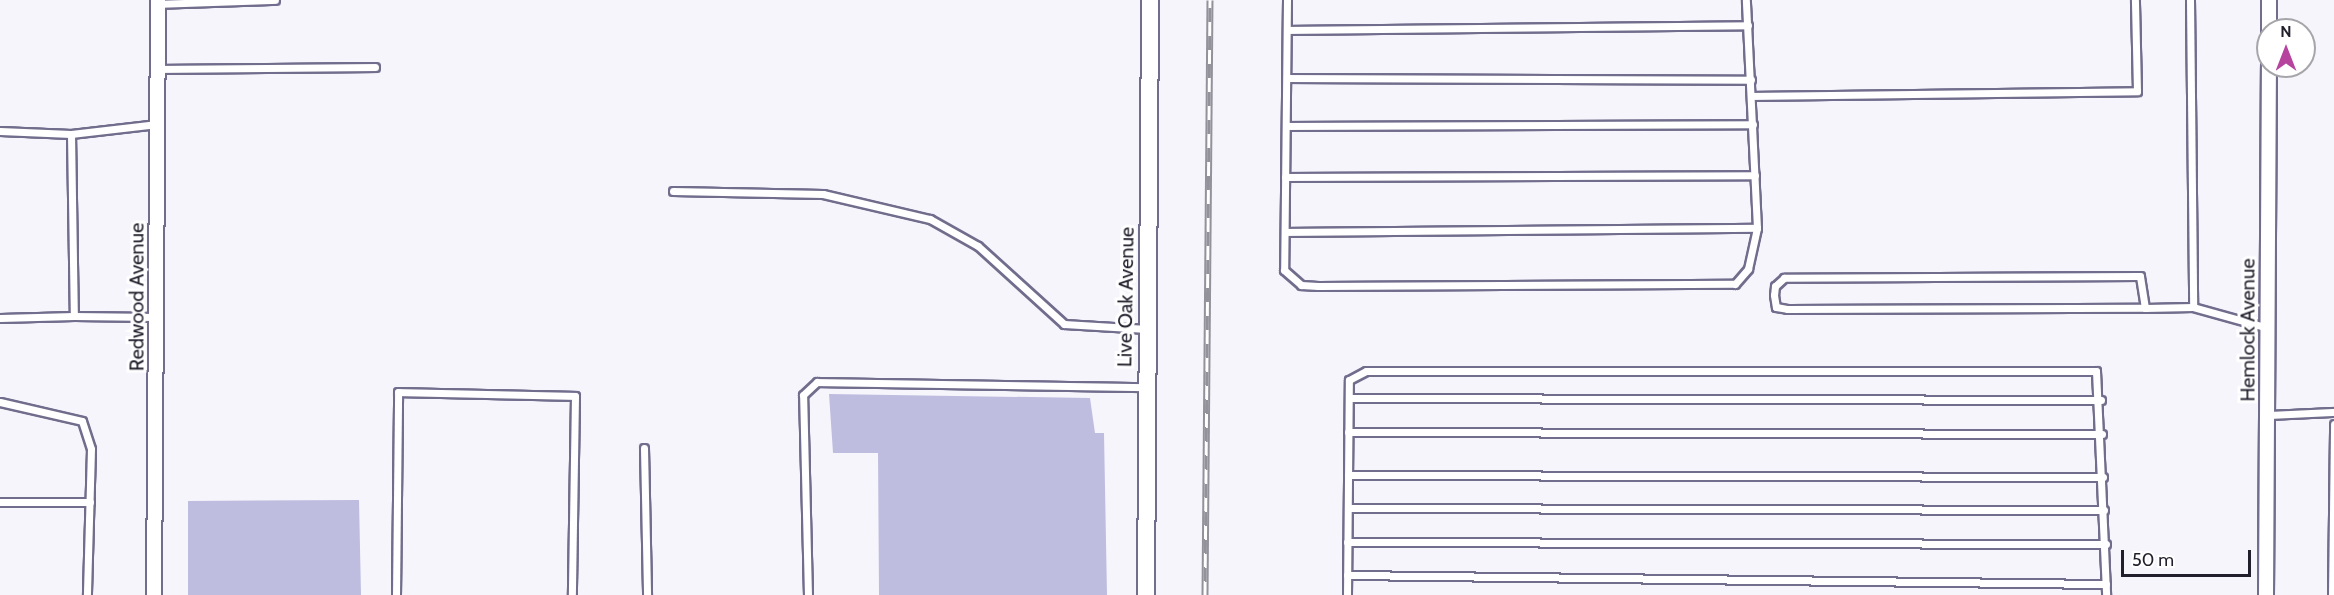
<!DOCTYPE html>
<html>
<head>
<meta charset="utf-8">
<style>
  body { margin:0 }
  #map { position:relative; width:2334px; height:595px; overflow:hidden; background:#f6f5fc; font-family:Cabin,sans-serif }
  div>[style] { position:absolute }
  [style*='--x'] { left:calc(var(--x)*1px); top:calc(var(--y)*1px); width:calc(var(--w)*1px); rotate:calc(var(--a)*1deg) }
  .building>* { inset:0; background:#bebddf }
  .roads { filter:drop-shadow(2px 0 #716d8c) drop-shadow(-2px 0 #716d8c) drop-shadow(0 2px #716d8c) drop-shadow(0 -2px #716d8c) }
  .service>* { height:7px; margin:-3.5px; padding:0 3.5px; transform-origin:3.5px; border-radius:3.5px; background:#fff }
  .minor>* { height:14px; margin:-7px; padding:0 7px; transform-origin:7px; border-radius:7px; background:#fff }
  .tertiary>* { height:16px; margin:-8px; padding:0 8px; transform-origin:8px; border-radius:8px; background:#fff }
  .rail>* { height:7px; margin-top:-3.5px; transform-origin:0; background:repeating-linear-gradient(90deg,#fff 0 14px,#93929b 0 28px); box-sizing:border-box; border-block:2px solid #93929b }
  span { translate:-50% -50%; white-space:nowrap; text-align:center; line-height:1.15; -webkit-text-stroke:6px #fff; paint-order:stroke }
  .street-label { font-size:20px; color:#211f2b }
  .north { position:absolute; left:2256px; top:18px; width:60px; height:60px; box-sizing:border-box; background:#fff; border:2px solid #a6a5aa; border-radius:50%; rotate:0deg; font-size:16px; font-weight:700; line-height:24px; text-align:center; color:#211f2b }
  .north::after { content:''; display:block; margin:auto; width:21px; height:27px; background:#b6449f; clip-path:polygon(50% 0,100% 100%,50% 72%,0 100%) }
  .scale { position:absolute; left:2121px; top:550px; width:130px; height:27px; box-sizing:border-box; border:3px solid #211f2b; border-top:0; padding-left:8px; font-size:18px; line-height:21px; white-space:nowrap; color:#211f2b; -webkit-text-stroke:4px #fff; paint-order:stroke }
</style>
</head>
<body>
<div id="map">
  <div class="building">
    <i style="clip-path:polygon(829px 394px,1090px 398px,1095px 433px,1104px 433px,1107px 595px,879px 595px,878px 453px,833px 453px)"></i>
    <i style="clip-path:polygon(359px 500px,361px 595px,188px 595px,188px 501px)"></i>
  </div>
  <div class="roads">
    <div class="service">
      <i style="--x:1287;--y:0;--w:270;--a:90.6"></i>
      <i style="--x:1284;--y:270;--w:23;--a:41"></i>
      <i style="--x:1301;--y:285;--w:17;--a:3"></i>
      <i style="--x:1318;--y:286;--w:417;--a:-0.3"></i>
      <i style="--x:1735;--y:284;--w:20;--a:-49"></i>
      <i style="--x:1748;--y:269;--w:42;--a:-77.6"></i>
      <i style="--x:1757;--y:228;--w:228;--a:-92.8"></i>
      <i style="--x:2190;--y:0;--w:307;--a:89.4"></i>
      <i style="--x:2193;--y:307;--w:78;--a:15.6"></i>
      <i style="--x:158;--y:4;--w:117;--a:-2"></i>
      <i style="--x:1287;--y:30;--w:461;--a:-0.6"></i>
      <i style="--x:158;--y:69;--w:217;--a:-0.5"></i>
      <i style="--x:1287;--y:78;--w:464;--a:0.2"></i>
      <i style="--x:1752;--y:96;--w:385;--a:-0.7"></i>
      <i style="--x:2137;--y:91;--w:91;--a:-91.3"></i>
      <i style="--x:1286;--y:126;--w:467;--a:-0.2"></i>
      <i style="--x:0;--y:131;--w:71;--a:2.4"></i>
      <i style="--x:71;--y:134;--w:87;--a:-6.6"></i>
      <i style="--x:71;--y:134;--w:182;--a:89.1"></i>
      <i style="--x:74;--y:316;--w:82;--a:0.7"></i>
      <i style="--x:1285;--y:177;--w:470;--a:-0.2"></i>
      <i style="--x:673;--y:191;--w:150;--a:1.1"></i>
      <i style="--x:823;--y:194;--w:110;--a:13.2"></i>
      <i style="--x:930;--y:219;--w:55;--a:29.4"></i>
      <i style="--x:978;--y:246;--w:116;--a:42.2"></i>
      <i style="--x:1064;--y:324;--w:83;--a:3.4"></i>
      <i style="--x:1285;--y:232;--w:472;--a:-0.5"></i>
      <i style="--x:2145;--y:308;--w:32;--a:-99"></i>
      <i style="--x:2140;--y:276;--w:356;--a:179.7"></i>
      <i style="--x:1784;--y:278;--w:12;--a:138"></i>
      <i style="--x:1775;--y:286;--w:9;--a:96"></i>
      <i style="--x:1774;--y:295;--w:12;--a:81"></i>
      <i style="--x:1776;--y:307;--w:11;--a:10"></i>
      <i style="--x:1787;--y:309;--w:358;--a:-0.2"></i>
      <i style="--x:2145;--y:308;--w:48;--a:-1.2"></i>
      <i style="--x:0;--y:318;--w:74;--a:-1.5"></i>
      <i style="--x:1349;--y:398;--w:752;--a:0.15"></i>
      <i style="--x:0;--y:402;--w:84;--a:13"></i>
      <i style="--x:82;--y:421;--w:29;--a:72"></i>
      <i style="--x:91;--y:449;--w:146;--a:91.6"></i>
      <i style="--x:2267;--y:415;--w:67;--a:-2.6"></i>
      <i style="--x:1348;--y:432;--w:754;--a:0.15"></i>
      <i style="--x:644;--y:448;--w:147;--a:88.8"></i>
      <i style="--x:1348;--y:475;--w:755;--a:0.15"></i>
      <i style="--x:0;--y:502;--w:90;--a:0"></i>
      <i style="--x:1348;--y:508;--w:756;--a:0.15"></i>
      <i style="--x:1347;--y:542;--w:759;--a:0.15"></i>
      <i style="--x:1347;--y:575;--w:759;--a:0.68"></i>
      <i style="--x:396;--y:595;--w:203;--a:-89.4"></i>
      <i style="--x:398;--y:392;--w:177;--a:1.3"></i>
      <i style="--x:575;--y:396;--w:199;--a:90.9"></i>
      <i style="--x:808;--y:595;--w:200;--a:-91.4"></i>
      <i style="--x:803;--y:395;--w:19;--a:-43"></i>
      <i style="--x:817;--y:382;--w:328;--a:0.9"></i>
      <i style="--x:1347;--y:595;--w:215;--a:-89.5"></i>
      <i style="--x:1349;--y:380;--w:19;--a:-28"></i>
      <i style="--x:1366;--y:371;--w:730;--a:0"></i>
      <i style="--x:2096;--y:371;--w:224;--a:87.4"></i>
      <i style="--x:2332;--y:595;--w:171;--a:-89.3"></i>
    </div>
    <div class="minor">
      <i style="--x:2269;--y:30;--w:30;--a:-90"></i>
      <i style="--x:154;--y:595;--w:595;--a:-89.61"></i>
      <i style="--x:2266;--y:595;--w:529;--a:-89.68"></i>
    </div>
    <div class="tertiary">
      <i style="--x:1146;--y:595;--w:595;--a:-89.61"></i>
    </div>
  </div>
  <div class="rail">
    <i style="--x:1205;--y:595;--w:595;--a:-89.52"></i>
  </div>
  <div class="street-label">
    <span style="left:137px;top:297px;rotate:-90deg">Redwood Avenue</span>
    <span style="left:1126px;top:297px;rotate:-89deg">Live Oak Avenue</span>
    <span style="left:2248px;top:330px;rotate:-90deg">Hemlock Avenue</span>
  </div>
  <div class="north">N</div>
  <div class="scale">50 m</div>
</div>
</body>
</html>
